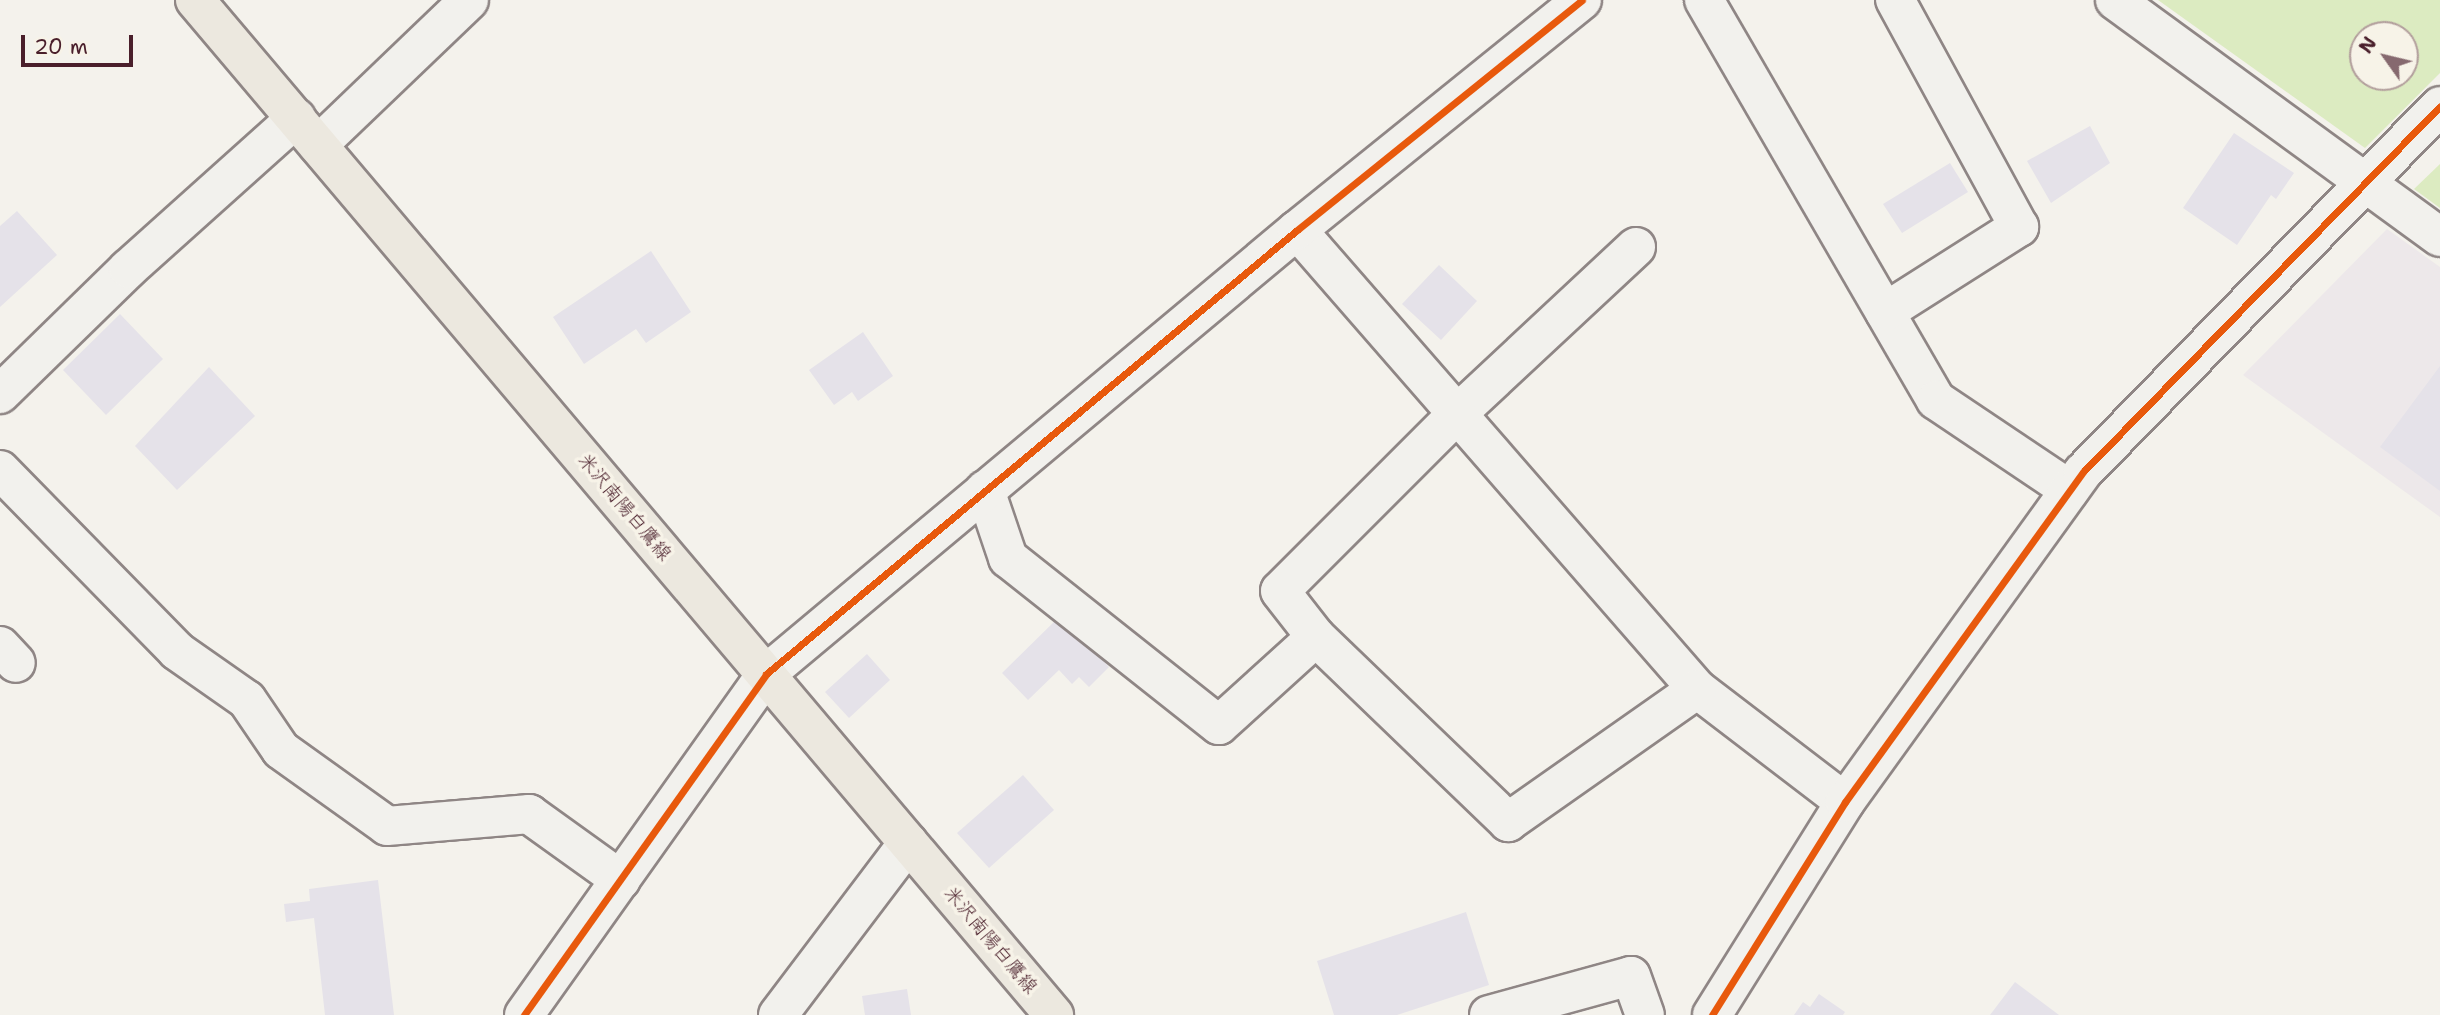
<!DOCTYPE html>
<html>
<head>
<meta charset="utf-8">
<style>
  body { margin:0 }
  #map { position:relative; width:2440px; height:1015px; overflow:hidden; background:#f4f2ec; font-family:"Shantell Sans","Klee One",sans-serif }
  div>[style] { position:absolute }
  [style*='--x'] { left:calc(var(--x)*1px); top:calc(var(--y)*1px); width:calc(var(--w)*1px); rotate:calc(var(--a)*1deg) }
  .built>* { inset:0; background:#ede8ea }
  .green>* { inset:0; background:#dcebc1 }
  .building>* { inset:0; background:#e5e2e9 }
  .roads { filter:drop-shadow(2px 0 #8f8685) drop-shadow(-2px 0 #8f8685) drop-shadow(0 2px #8f8685) drop-shadow(0 -2px #8f8685) }
  .minor>* { height:38px; margin:-19px; padding:0 19px; transform-origin:19px; border-radius:19px; background:#f2f1ed }
  .tertiary>* { height:38px; margin:-19px; padding:0 19px; transform-origin:19px; border-radius:19px; background:#f2f1ed }
  .primary>* { height:38px; margin:-19px; padding:0 19px; transform-origin:19px; border-radius:19px; background:#ece8df }
  .cycleway>* { height:7px; margin:-3.5px; padding:0 3.5px; transform-origin:3.5px; border-radius:3.5px; background:#e8590c }
  span { translate:-50% -50%; white-space:nowrap; text-align:center; line-height:1.15; -webkit-text-stroke:7px #f7f3e8; paint-order:stroke }
  .street-label { font-size:19px; color:#4a1f2b }
  .north { position:absolute; left:2349px; top:21px; width:70px; height:70px; box-sizing:border-box; background:#f7f3e8; border:2px solid #b29e9c; border-radius:50%; rotate:304deg; font-size:19px; font-weight:700; line-height:28px; text-align:center; color:#4a1f2b }
  .north::after { content:''; display:block; margin:auto; width:24px; height:32px; background:#86696f; clip-path:polygon(50% 0,100% 100%,50% 72%,0 100%) }
  .scale { position:absolute; left:21px; top:35px; width:112px; height:32px; box-sizing:border-box; border:4px solid #4a1f2b; border-top:0; padding-left:9px; font-size:21px; line-height:24px; white-space:nowrap; color:#4a1f2b; -webkit-text-stroke:5px #f7f3e8; paint-order:stroke }
</style>
</head>
<body>
<div id="map">
  <div class="built">
    <i style="clip-path:polygon(2387px 229px,2440px 267px,2440px 517px,2243px 375px)"></i>
  </div>
  <div class="green">
    <i style="clip-path:polygon(evenodd,2158px 0,2440px 0,2440px 73px,2365px 148px,2158px 0,2405px 35px,2405px 77px,2363px 77px,2363px 35px,2405px 35px)"></i>
    <i style="clip-path:polygon(2440px 164px,2440px 208px,2414px 189px)"></i>
  </div>
  <div class="building">
    <i style="clip-path:polygon(2090px 126px,2110px 163px,2051px 203px,2027px 161px)"></i>
    <i style="clip-path:polygon(2234px 133px,2294px 173px,2276px 199px,2271px 195px,2237px 245px,2183px 208px)"></i>
    <i style="clip-path:polygon(1950px 163px,1968px 192px,1902px 233px,1883px 204px)"></i>
    <i style="clip-path:polygon(17px 211px,57px 255px,0 307px,0 226px)"></i>
    <i style="clip-path:polygon(651px 251px,691px 312px,646px 343px,636px 329px,584px 364px,553px 317px)"></i>
    <i style="clip-path:polygon(1439px 265px,1477px 301px,1441px 340px,1402px 304px)"></i>
    <i style="clip-path:polygon(120px 314px,163px 359px,106px 415px,63px 370px)"></i>
    <i style="clip-path:polygon(863px 332px,893px 376px,858px 401px,852px 392px,834px 405px,809px 370px)"></i>
    <i style="clip-path:polygon(2440px 366px,2440px 491px,2380px 447px)"></i>
    <i style="clip-path:polygon(209px 367px,255px 416px,177px 490px,135px 446px)"></i>
    <i style="clip-path:polygon(1060px 616px,1109px 667px,1089px 687px,1079px 677px,1072px 684px,1059px 670px,1028px 700px,1002px 673px)"></i>
    <i style="clip-path:polygon(867px 654px,890px 680px,849px 718px,825px 692px)"></i>
    <i style="clip-path:polygon(1023px 775px,1054px 810px,989px 868px,957px 833px)"></i>
    <i style="clip-path:polygon(378px 880px,394px 1015px,325px 1015px,314px 918px,286px 922px,284px 904px,310px 901px,309px 889px)"></i>
    <i style="clip-path:polygon(1466px 912px,1489px 985px,1397px 1015px,1334px 1015px,1317px 961px)"></i>
    <i style="clip-path:polygon(2015px 982px,2059px 1015px,1990px 1015px)"></i>
    <i style="clip-path:polygon(907px 989px,911px 1015px,865px 1015px,862px 996px)"></i>
    <i style="clip-path:polygon(1819px 994px,1845px 1012px,1843px 1015px,1794px 1015px,1803px 1002px,1810px 1007px)"></i>
  </div>
  <div class="roads">
    <div class="minor">
      <i style="--x:1704;--y:0;--w:462;--a:59.9"></i>
      <i style="--x:1936;--y:400;--w:161;--a:33.9"></i>
      <i style="--x:2115;--y:0;--w:402;--a:36.1"></i>
      <i style="--x:318;--y:145;--w:209;--a:-43.8"></i>
      <i style="--x:1297;--y:230;--w:609;--a:48.93"></i>
      <i style="--x:1697;--y:689;--w:186;--a:37.4"></i>
      <i style="--x:1636;--y:247;--w:245;--a:137"></i>
      <i style="--x:1457;--y:414;--w:250;--a:135"></i>
      <i style="--x:1280;--y:591;--w:58;--a:52"></i>
      <i style="--x:1316;--y:637;--w:267;--a:43.9"></i>
      <i style="--x:1508;--y:822;--w:231;--a:-35.1"></i>
      <i style="--x:1885;--y:312;--w:159;--a:-32.4"></i>
      <i style="--x:2019;--y:227;--w:259;--a:-118.6"></i>
      <i style="--x:0;--y:394;--w:179;--a:-44.3"></i>
      <i style="--x:128;--y:269;--w:226;--a:-41.9"></i>
      <i style="--x:0;--y:470;--w:253;--a:45.6"></i>
      <i style="--x:177;--y:651;--w:85;--a:35"></i>
      <i style="--x:247;--y:700;--w:60;--a:55.8"></i>
      <i style="--x:281;--y:750;--w:130;--a:35.6"></i>
      <i style="--x:387;--y:826;--w:143;--a:-4.8"></i>
      <i style="--x:529;--y:814;--w:113;--a:35.7"></i>
      <i style="--x:985;--y:490;--w:72;--a:71.3"></i>
      <i style="--x:1008;--y:558;--w:269;--a:38.4"></i>
      <i style="--x:1219;--y:725;--w:131;--a:-42.2"></i>
      <i style="--x:0;--y:646;--w:23;--a:47"></i>
      <i style="--x:524;--y:1015;--w:418;--a:-54.6"></i>
      <i style="--x:766;--y:674;--w:692;--a:-39.9"></i>
      <i style="--x:1297;--y:230;--w:366;--a:-38.9"></i>
      <i style="--x:778;--y:1015;--w:216;--a:-52.9"></i>
      <i style="--x:1489;--y:1015;--w:147;--a:-15.4"></i>
      <i style="--x:1631;--y:976;--w:41;--a:70.3"></i>
    </div>
    <div class="tertiary">
      <i style="--x:1712;--y:1015;--w:251;--a:-58"></i>
      <i style="--x:1845;--y:802;--w:407;--a:-54.2"></i>
      <i style="--x:2083;--y:472;--w:511;--a:-45.71"></i>
    </div>
    <div class="primary">
      <i style="--x:195;--y:0;--w:1330;--a:49.76"></i>
    </div>
  </div>
  <div class="cycleway">
    <i style="--x:524;--y:1015;--w:418;--a:-54.6"></i>
    <i style="--x:766;--y:674;--w:692;--a:-39.9"></i>
    <i style="--x:1297;--y:230;--w:366;--a:-38.9"></i>
    <i style="--x:1712;--y:1015;--w:251;--a:-58"></i>
    <i style="--x:1845;--y:802;--w:407;--a:-54.2"></i>
    <i style="--x:2083;--y:472;--w:511;--a:-45.71"></i>
  </div>
  <div class="street-label">
    <span style="left:625px;top:507px;rotate:50deg">米沢南陽白鷹線</span>
    <span style="left:991px;top:940px;rotate:50deg">米沢南陽白鷹線</span>
  </div>
  <div class="north">N</div>
  <div class="scale">20 m</div>
</div>
</body>
</html>
